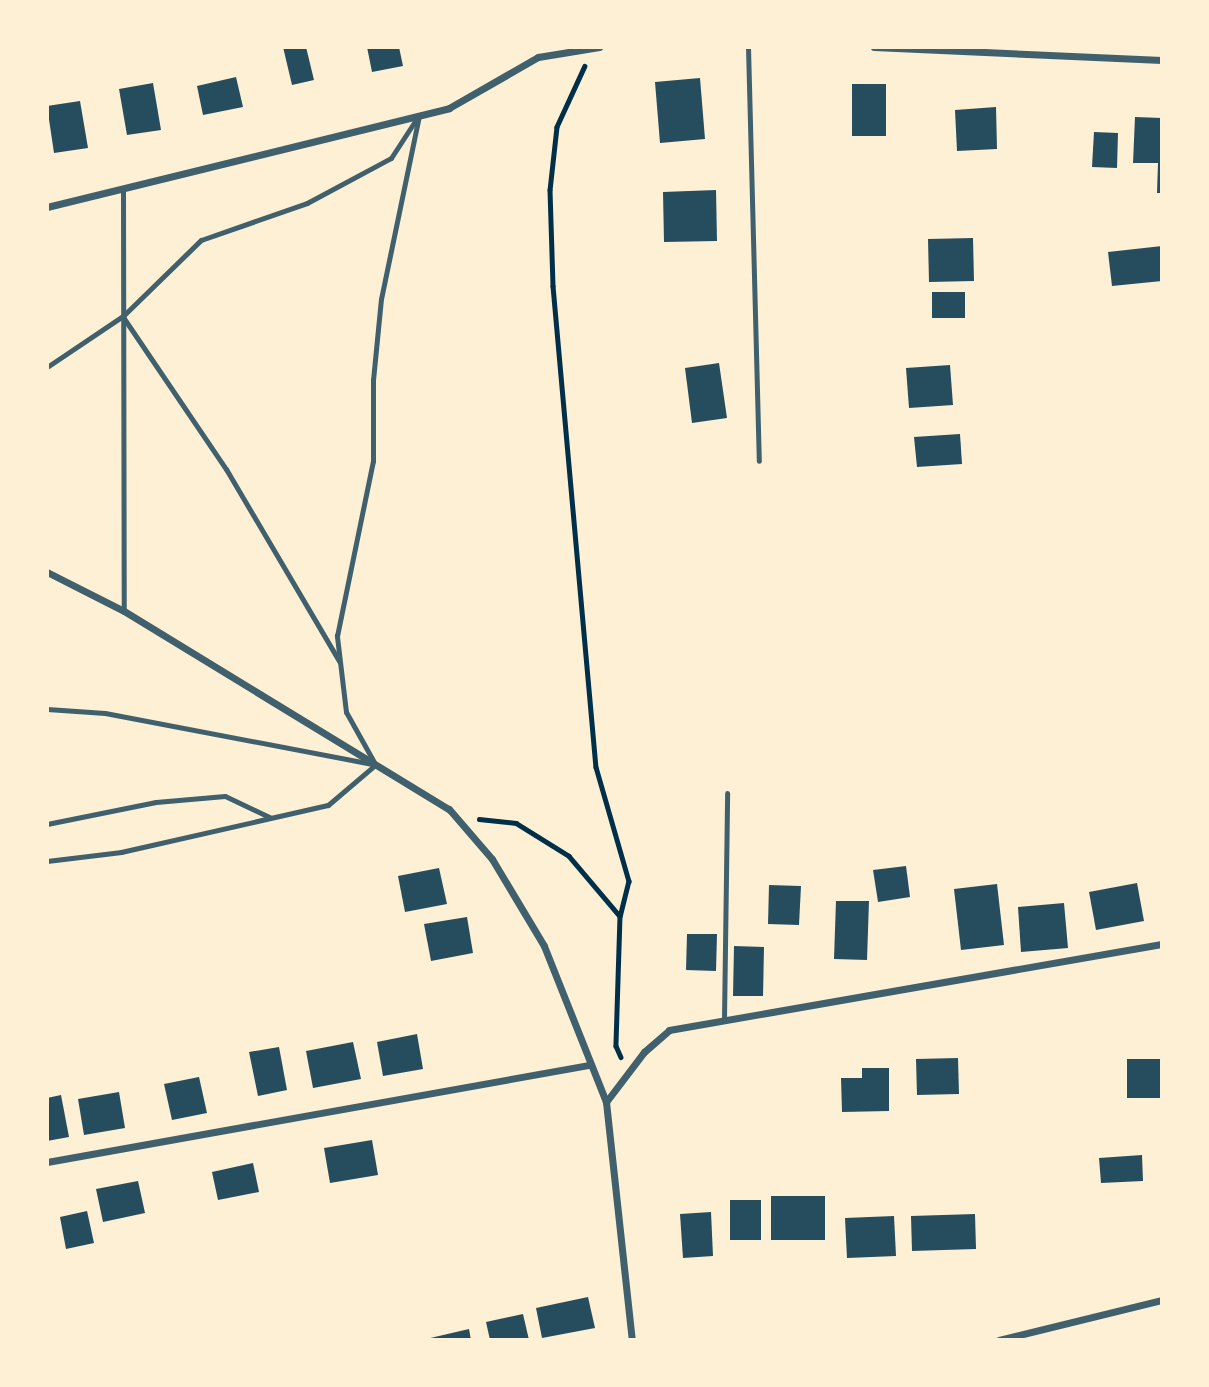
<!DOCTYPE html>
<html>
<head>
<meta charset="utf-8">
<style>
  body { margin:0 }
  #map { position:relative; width:1209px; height:1387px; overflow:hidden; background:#fdf0d5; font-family:"Noto Sans",sans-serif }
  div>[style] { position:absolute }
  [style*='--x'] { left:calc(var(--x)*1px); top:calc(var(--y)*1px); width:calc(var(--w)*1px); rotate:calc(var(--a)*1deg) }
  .building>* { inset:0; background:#264d5e }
  .path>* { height:4.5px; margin:-2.25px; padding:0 2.25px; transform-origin:2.25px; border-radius:2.25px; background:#003049 }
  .service>* { height:5px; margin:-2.5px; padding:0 2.5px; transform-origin:2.5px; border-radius:2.5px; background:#3f606c }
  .minor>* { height:7px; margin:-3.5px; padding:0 3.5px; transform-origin:3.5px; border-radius:3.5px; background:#3f606c }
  span { translate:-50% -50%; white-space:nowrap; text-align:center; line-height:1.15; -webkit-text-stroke:7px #fdf0d5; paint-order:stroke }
  .frame { position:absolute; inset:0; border:49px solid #fdf0d5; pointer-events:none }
</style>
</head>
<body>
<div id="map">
  <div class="building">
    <i style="clip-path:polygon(283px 47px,306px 47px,314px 80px,292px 85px)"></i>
    <i style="clip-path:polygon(367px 47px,399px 47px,403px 66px,372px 72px)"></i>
    <i style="clip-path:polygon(236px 77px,243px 107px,203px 115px,197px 86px)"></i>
    <i style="clip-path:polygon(700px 78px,705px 139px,660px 143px,655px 82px)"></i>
    <i style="clip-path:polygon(153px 83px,161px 130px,127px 135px,119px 89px)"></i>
    <i style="clip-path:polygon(852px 84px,886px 84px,886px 136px,852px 136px)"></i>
    <i style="clip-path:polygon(80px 101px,88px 148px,54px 153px,47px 106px)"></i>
    <i style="clip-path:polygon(996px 107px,997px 149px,957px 151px,955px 110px)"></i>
    <i style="clip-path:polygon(1135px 117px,1162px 118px,1162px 193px,1157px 193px,1158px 163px,1133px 163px)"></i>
    <i style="clip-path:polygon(1094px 132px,1118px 133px,1117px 168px,1092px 167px)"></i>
    <i style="clip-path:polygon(716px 190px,717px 241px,664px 242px,663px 192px)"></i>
    <i style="clip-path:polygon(973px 238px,974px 281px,929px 282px,928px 239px)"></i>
    <i style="clip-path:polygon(1162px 246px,1162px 281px,1112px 286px,1108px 252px)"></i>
    <i style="clip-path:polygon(932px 292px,965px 292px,965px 318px,932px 318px)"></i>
    <i style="clip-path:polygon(719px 363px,727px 418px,692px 423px,685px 368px)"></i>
    <i style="clip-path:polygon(950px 365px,953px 405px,909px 408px,906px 368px)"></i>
    <i style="clip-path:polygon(960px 434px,962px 464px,917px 467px,914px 437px)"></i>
    <i style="clip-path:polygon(906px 866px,910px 897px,878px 902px,873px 870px)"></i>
    <i style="clip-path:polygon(439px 868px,447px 904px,405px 912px,398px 876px)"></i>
    <i style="clip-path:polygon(1137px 883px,1144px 921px,1096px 930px,1089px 892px)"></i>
    <i style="clip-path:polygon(997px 884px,1004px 945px,961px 950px,954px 889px)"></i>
    <i style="clip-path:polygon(769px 885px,801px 886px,799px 925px,768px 924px)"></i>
    <i style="clip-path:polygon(836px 901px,869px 901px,867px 960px,834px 959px)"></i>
    <i style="clip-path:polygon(1064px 903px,1068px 948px,1021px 952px,1018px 907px)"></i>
    <i style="clip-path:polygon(467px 917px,473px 953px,431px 961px,424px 924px)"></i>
    <i style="clip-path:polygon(687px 934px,717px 934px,716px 971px,686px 970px)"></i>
    <i style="clip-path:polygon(734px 946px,764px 947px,763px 996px,733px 996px)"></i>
    <i style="clip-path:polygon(417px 1034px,423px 1069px,383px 1076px,377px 1042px)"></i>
    <i style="clip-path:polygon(353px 1042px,361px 1079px,313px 1088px,306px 1051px)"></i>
    <i style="clip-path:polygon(279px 1047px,287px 1090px,258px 1096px,249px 1052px)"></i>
    <i style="clip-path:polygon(958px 1058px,959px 1094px,917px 1095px,916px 1059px)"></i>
    <i style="clip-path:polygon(1127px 1059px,1162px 1059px,1162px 1098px,1127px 1098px)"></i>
    <i style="clip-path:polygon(862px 1068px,889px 1068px,889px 1111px,842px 1112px,841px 1078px,862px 1078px)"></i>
    <i style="clip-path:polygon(199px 1077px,207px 1113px,172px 1120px,164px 1084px)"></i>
    <i style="clip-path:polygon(119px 1092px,125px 1128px,84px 1135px,78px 1099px)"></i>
    <i style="clip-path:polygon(61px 1095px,69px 1137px,47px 1141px,47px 1098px)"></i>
    <i style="clip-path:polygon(372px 1140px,378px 1175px,330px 1183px,324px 1148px)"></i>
    <i style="clip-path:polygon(1142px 1155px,1143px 1181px,1101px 1183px,1099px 1158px)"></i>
    <i style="clip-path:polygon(253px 1163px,259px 1192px,218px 1200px,212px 1172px)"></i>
    <i style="clip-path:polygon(138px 1181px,145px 1213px,103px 1222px,96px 1189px)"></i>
    <i style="clip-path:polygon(771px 1196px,825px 1196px,825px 1240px,771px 1240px)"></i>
    <i style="clip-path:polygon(730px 1200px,761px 1200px,761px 1240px,730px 1240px)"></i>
    <i style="clip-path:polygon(87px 1211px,94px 1243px,66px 1249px,60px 1217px)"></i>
    <i style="clip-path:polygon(711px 1212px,713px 1256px,683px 1258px,680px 1214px)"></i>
    <i style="clip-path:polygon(975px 1214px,976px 1249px,912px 1251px,911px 1216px)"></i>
    <i style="clip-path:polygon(894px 1216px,896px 1256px,847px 1258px,845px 1218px)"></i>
    <i style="clip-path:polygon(588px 1297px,595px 1328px,542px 1338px,536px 1308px)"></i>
    <i style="clip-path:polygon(523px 1314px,529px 1340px,490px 1340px,486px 1322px)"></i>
    <i style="clip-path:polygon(469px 1329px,471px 1340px,426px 1340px,426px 1339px)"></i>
  </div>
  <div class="path">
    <i style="--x:585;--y:66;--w:67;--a:114.7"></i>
    <i style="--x:557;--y:127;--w:63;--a:96.3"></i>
    <i style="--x:550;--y:190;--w:96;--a:88.2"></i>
    <i style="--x:553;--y:286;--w:483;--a:84.9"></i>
    <i style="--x:596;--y:767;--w:119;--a:73.9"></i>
    <i style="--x:629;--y:881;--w:36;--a:104"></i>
    <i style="--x:620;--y:916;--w:130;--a:91.8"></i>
    <i style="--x:616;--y:1046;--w:12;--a:66"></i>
    <i style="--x:479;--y:819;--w:37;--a:6"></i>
    <i style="--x:516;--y:823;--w:62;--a:31.9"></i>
    <i style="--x:569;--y:856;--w:77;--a:49.7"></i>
  </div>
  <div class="service">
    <i style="--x:748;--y:47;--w:414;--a:88.5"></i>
    <i style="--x:123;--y:189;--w:422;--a:89.9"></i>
    <i style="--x:123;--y:317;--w:184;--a:55.9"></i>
    <i style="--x:226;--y:469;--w:223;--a:59.5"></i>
    <i style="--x:47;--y:367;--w:92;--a:-33.9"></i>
    <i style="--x:123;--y:316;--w:109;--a:-44.3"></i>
    <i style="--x:201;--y:240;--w:112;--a:-19.2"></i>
    <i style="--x:307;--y:203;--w:95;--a:-28.2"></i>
    <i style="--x:391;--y:158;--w:48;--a:-57"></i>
    <i style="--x:47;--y:709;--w:58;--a:3.9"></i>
    <i style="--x:105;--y:713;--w:272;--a:10.8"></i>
    <i style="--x:374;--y:762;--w:57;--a:-119.2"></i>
    <i style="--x:346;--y:712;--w:77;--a:-96.8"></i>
    <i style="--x:337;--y:636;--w:179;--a:-78.4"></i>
    <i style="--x:373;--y:461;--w:81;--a:-90"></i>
    <i style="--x:373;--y:380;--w:81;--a:-84.4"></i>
    <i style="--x:381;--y:299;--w:187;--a:-78.3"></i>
    <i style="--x:47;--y:824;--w:111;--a:-11.4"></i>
    <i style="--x:156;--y:802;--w:69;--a:-5"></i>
    <i style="--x:225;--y:796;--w:49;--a:25.5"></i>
    <i style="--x:47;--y:861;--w:75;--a:-6.9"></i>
    <i style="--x:121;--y:852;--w:212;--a:-12.8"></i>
    <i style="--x:328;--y:805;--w:62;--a:-40.4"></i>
    <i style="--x:724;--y:1019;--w:226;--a:-89.2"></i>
  </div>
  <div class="minor">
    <i style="--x:874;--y:47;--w:288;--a:2.6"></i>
    <i style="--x:47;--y:207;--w:414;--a:-13.8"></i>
    <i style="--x:449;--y:108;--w:103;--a:-29.8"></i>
    <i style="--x:538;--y:57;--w:62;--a:-9.3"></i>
    <i style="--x:47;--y:572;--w:86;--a:26.9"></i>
    <i style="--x:124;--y:611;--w:381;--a:31.4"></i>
    <i style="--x:449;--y:809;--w:66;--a:49.3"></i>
    <i style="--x:492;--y:859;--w:101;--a:59.1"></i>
    <i style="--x:544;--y:946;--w:168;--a:68.3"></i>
    <i style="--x:606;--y:1102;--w:239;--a:83.8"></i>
    <i style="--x:606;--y:1102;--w:63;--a:-52.8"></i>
    <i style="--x:644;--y:1052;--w:33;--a:-41"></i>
    <i style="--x:669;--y:1030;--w:500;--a:-9.9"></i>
    <i style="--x:47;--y:1162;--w:551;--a:-10.15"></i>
    <i style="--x:999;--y:1340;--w:168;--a:-13.8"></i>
  </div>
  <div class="frame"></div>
</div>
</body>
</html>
